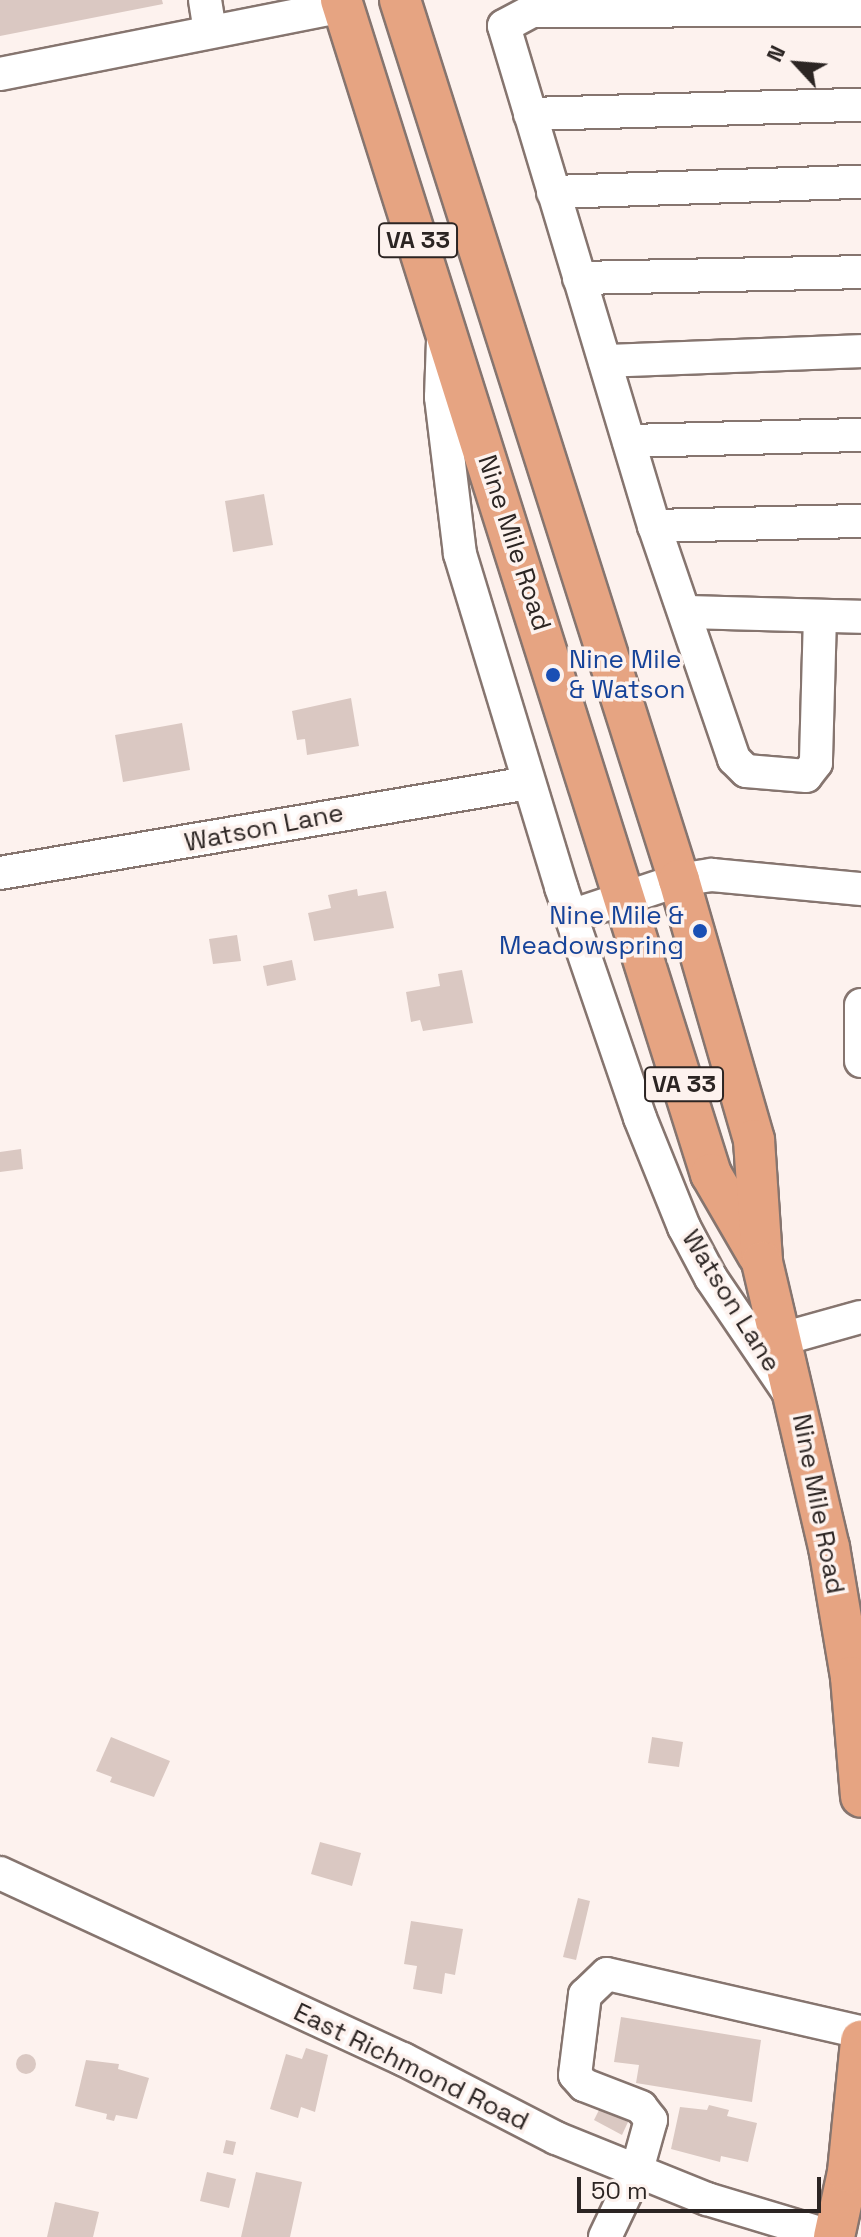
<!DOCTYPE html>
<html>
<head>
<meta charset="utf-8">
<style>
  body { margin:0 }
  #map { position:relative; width:861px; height:2237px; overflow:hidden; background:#fdf2ee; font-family:"Space Grotesk",sans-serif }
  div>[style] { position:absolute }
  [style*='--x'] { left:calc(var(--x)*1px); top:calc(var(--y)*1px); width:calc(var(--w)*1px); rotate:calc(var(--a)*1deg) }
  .building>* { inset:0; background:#dac8c2 }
  .round { border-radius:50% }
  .roads { filter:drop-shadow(2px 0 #86756f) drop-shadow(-2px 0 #86756f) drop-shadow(0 2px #86756f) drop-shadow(0 -2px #86756f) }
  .minor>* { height:32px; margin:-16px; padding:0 16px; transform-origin:16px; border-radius:16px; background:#fff }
  .major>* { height:40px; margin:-20px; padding:0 20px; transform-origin:20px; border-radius:20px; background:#e6a482 }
  .dots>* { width:22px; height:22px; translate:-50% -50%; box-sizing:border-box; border:4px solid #fdf2ee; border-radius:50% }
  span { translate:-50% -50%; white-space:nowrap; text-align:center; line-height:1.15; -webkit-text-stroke:7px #fdf2ee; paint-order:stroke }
  .shield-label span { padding:2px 6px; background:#fdf2ee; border:2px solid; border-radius:6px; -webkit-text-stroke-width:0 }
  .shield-label { font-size:24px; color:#2c2523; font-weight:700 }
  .street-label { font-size:26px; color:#2c2523 }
  .transit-label { font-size:26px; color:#164399 }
  .left { translate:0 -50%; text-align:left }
  .right { translate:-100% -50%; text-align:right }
  .north { position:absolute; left:757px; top:24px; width:80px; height:80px; -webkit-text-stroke:6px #fdf2ee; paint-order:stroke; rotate:296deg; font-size:22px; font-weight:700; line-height:32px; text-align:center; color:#2c2523 }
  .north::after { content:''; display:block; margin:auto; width:28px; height:36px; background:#2c2523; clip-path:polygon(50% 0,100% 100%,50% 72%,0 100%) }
  .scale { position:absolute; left:577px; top:2177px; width:244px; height:36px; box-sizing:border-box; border:4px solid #2c2523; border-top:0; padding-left:10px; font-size:24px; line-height:28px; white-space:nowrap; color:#2c2523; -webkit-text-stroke:6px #fdf2ee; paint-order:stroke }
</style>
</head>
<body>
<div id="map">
  <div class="building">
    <i style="clip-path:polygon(0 0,162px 0,163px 4px,0 36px)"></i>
    <i style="clip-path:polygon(264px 494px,273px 545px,233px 552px,225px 501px)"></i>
    <i style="clip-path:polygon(351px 698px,359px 746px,307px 755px,305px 739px,297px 740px,292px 711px)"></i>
    <i style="clip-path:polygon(182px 723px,190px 770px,123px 782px,115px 735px)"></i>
    <i style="clip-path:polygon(357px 889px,358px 896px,386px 891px,394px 928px,314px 941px,308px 913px,331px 908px,328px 895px)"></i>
    <i style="clip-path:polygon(237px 935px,241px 961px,213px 964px,209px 939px)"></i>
    <i style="clip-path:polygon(292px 960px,296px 980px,267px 986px,263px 966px)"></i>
    <i style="clip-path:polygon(462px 970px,473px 1023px,423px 1031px,420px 1020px,411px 1022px,406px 992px,440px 986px,438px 974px)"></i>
    <i style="clip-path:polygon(21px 1149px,23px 1169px,0 1172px,0 1152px)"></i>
    <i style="clip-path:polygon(111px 1737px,170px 1761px,154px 1797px,110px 1782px,112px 1777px,96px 1771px)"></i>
    <i style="clip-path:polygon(652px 1737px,683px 1742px,679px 1767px,648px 1763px)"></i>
    <i style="clip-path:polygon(320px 1842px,361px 1853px,352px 1886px,311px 1874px)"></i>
    <i style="clip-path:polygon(578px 1898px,590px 1901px,576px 1960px,563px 1957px)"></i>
    <i style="clip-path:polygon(411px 1921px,463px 1929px,455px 1975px,445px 1973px,442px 1994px,413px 1989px,417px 1966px,404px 1964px)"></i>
    <i style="clip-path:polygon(621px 2017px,761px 2040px,752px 2102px,636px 2083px,639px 2065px,614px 2062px)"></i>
    <i style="clip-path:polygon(306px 2048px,328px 2055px,315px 2112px,301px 2107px,298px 2118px,270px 2109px,286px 2054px,302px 2059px)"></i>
    <i class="round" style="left:16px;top:2054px;width:20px;height:20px"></i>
    <i style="clip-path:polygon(86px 2060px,119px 2064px,118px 2069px,149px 2078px,137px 2119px,116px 2115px,114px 2121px,106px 2119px,107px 2114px,75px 2106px)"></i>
    <i style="clip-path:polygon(709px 2105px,729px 2110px,727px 2116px,757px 2123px,748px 2162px,721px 2156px,720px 2162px,671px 2149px,680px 2107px,707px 2110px)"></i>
    <i style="clip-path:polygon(600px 2108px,628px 2122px,622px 2135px,594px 2120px)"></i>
    <i style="clip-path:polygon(226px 2140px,236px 2142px,233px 2155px,223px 2153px)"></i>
    <i style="clip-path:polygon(207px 2172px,236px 2179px,229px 2208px,200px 2201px)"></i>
    <i style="clip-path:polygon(256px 2172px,302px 2182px,290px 2237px,241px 2237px)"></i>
    <i style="clip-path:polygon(55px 2202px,99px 2212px,93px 2237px,47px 2237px)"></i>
  </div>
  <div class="roads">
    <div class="minor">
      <i style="--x:205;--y:0;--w:32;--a:81"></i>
      <i style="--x:0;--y:74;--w:350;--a:-11.2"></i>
      <i style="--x:530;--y:114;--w:331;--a:-1.6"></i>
      <i style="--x:553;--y:192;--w:308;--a:-1.9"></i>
      <i style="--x:579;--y:278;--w:282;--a:-1.2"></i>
      <i style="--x:443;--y:340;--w:57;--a:92"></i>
      <i style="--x:441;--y:397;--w:158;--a:83.1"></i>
      <i style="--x:460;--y:554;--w:348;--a:73.1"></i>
      <i style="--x:561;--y:887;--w:244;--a:71.1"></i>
      <i style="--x:640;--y:1118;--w:118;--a:68"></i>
      <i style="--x:684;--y:1227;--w:58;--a:62.1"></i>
      <i style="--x:711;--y:1278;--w:135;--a:55.8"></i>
      <i style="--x:605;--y:361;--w:256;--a:-2.2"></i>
      <i style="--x:629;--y:441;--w:232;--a:-1.5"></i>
      <i style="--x:654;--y:526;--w:207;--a:-1.4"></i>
      <i style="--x:686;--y:612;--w:175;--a:1.6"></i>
      <i style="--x:820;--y:616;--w:147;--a:91.6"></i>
      <i style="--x:816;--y:763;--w:16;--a:128"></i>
      <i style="--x:806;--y:776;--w:60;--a:-175.2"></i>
      <i style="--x:746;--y:771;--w:17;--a:-135"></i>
      <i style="--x:734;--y:759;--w:246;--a:-108.9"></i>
      <i style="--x:654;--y:526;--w:522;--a:-106.7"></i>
      <i style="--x:504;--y:26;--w:32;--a:-28"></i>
      <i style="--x:532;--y:11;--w:329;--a:-0.2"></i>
      <i style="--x:0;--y:873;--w:536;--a:-9.67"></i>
      <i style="--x:571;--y:916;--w:114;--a:-18.4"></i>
      <i style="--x:679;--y:880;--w:33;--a:-9"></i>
      <i style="--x:712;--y:875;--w:150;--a:5.4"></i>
      <i style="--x:861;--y:1005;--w:56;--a:90"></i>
      <i style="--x:782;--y:1339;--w:82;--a:-15.6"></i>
      <i style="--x:0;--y:1873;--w:444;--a:24.8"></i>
      <i style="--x:403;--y:2059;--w:172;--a:27.3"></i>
      <i style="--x:556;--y:2138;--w:163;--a:22"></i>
      <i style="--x:707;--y:2199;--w:132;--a:16.8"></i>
      <i style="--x:605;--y:2237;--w:74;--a:-64.5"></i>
      <i style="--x:637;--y:2170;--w:52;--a:-74.4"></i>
      <i style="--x:651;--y:2120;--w:16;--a:-128"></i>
      <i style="--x:641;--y:2107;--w:61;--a:-158.9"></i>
      <i style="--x:584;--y:2085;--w:13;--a:-132"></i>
      <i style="--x:575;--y:2075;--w:81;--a:-82.9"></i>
      <i style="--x:585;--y:1995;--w:30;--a:-44"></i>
      <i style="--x:607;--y:1974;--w:261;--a:12.9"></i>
    </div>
    <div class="major">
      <i style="--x:341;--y:0;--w:1231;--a:72.51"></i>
      <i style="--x:711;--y:1174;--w:94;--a:59.9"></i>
      <i style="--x:400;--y:0;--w:923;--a:72.41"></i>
      <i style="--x:679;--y:880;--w:271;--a:73.9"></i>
      <i style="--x:754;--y:1140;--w:122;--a:86.2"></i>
      <i style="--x:762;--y:1262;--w:293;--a:76.8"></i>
      <i style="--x:829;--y:1547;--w:132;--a:80.4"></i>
      <i style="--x:851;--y:1677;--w:120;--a:85.2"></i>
      <i style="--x:834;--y:2237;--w:66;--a:-77.8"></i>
      <i style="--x:848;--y:2172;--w:132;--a:-84.3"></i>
    </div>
  </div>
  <div class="dots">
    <i style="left:553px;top:675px;background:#1a4fb4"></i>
    <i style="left:700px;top:931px;background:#1a4fb4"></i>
  </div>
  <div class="shield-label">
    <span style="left:418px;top:240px">VA 33</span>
    <span style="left:684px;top:1084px">VA 33</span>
  </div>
  <div class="street-label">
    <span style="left:514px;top:543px;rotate:72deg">Nine Mile Road</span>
    <span style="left:264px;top:828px;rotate:-11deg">Watson Lane</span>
    <span style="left:731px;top:1301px;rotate:58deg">Watson Lane</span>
    <span style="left:818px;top:1504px;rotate:79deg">Nine Mile Road</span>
    <span style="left:411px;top:2067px;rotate:26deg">East Richmond Road</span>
  </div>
  <div class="transit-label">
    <span class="left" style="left:569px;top:675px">Nine Mile<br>&amp; Watson</span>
    <span class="right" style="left:684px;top:931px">Nine Mile &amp;<br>Meadowspring</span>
  </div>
  <div class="north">N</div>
  <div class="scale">50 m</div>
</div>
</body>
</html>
